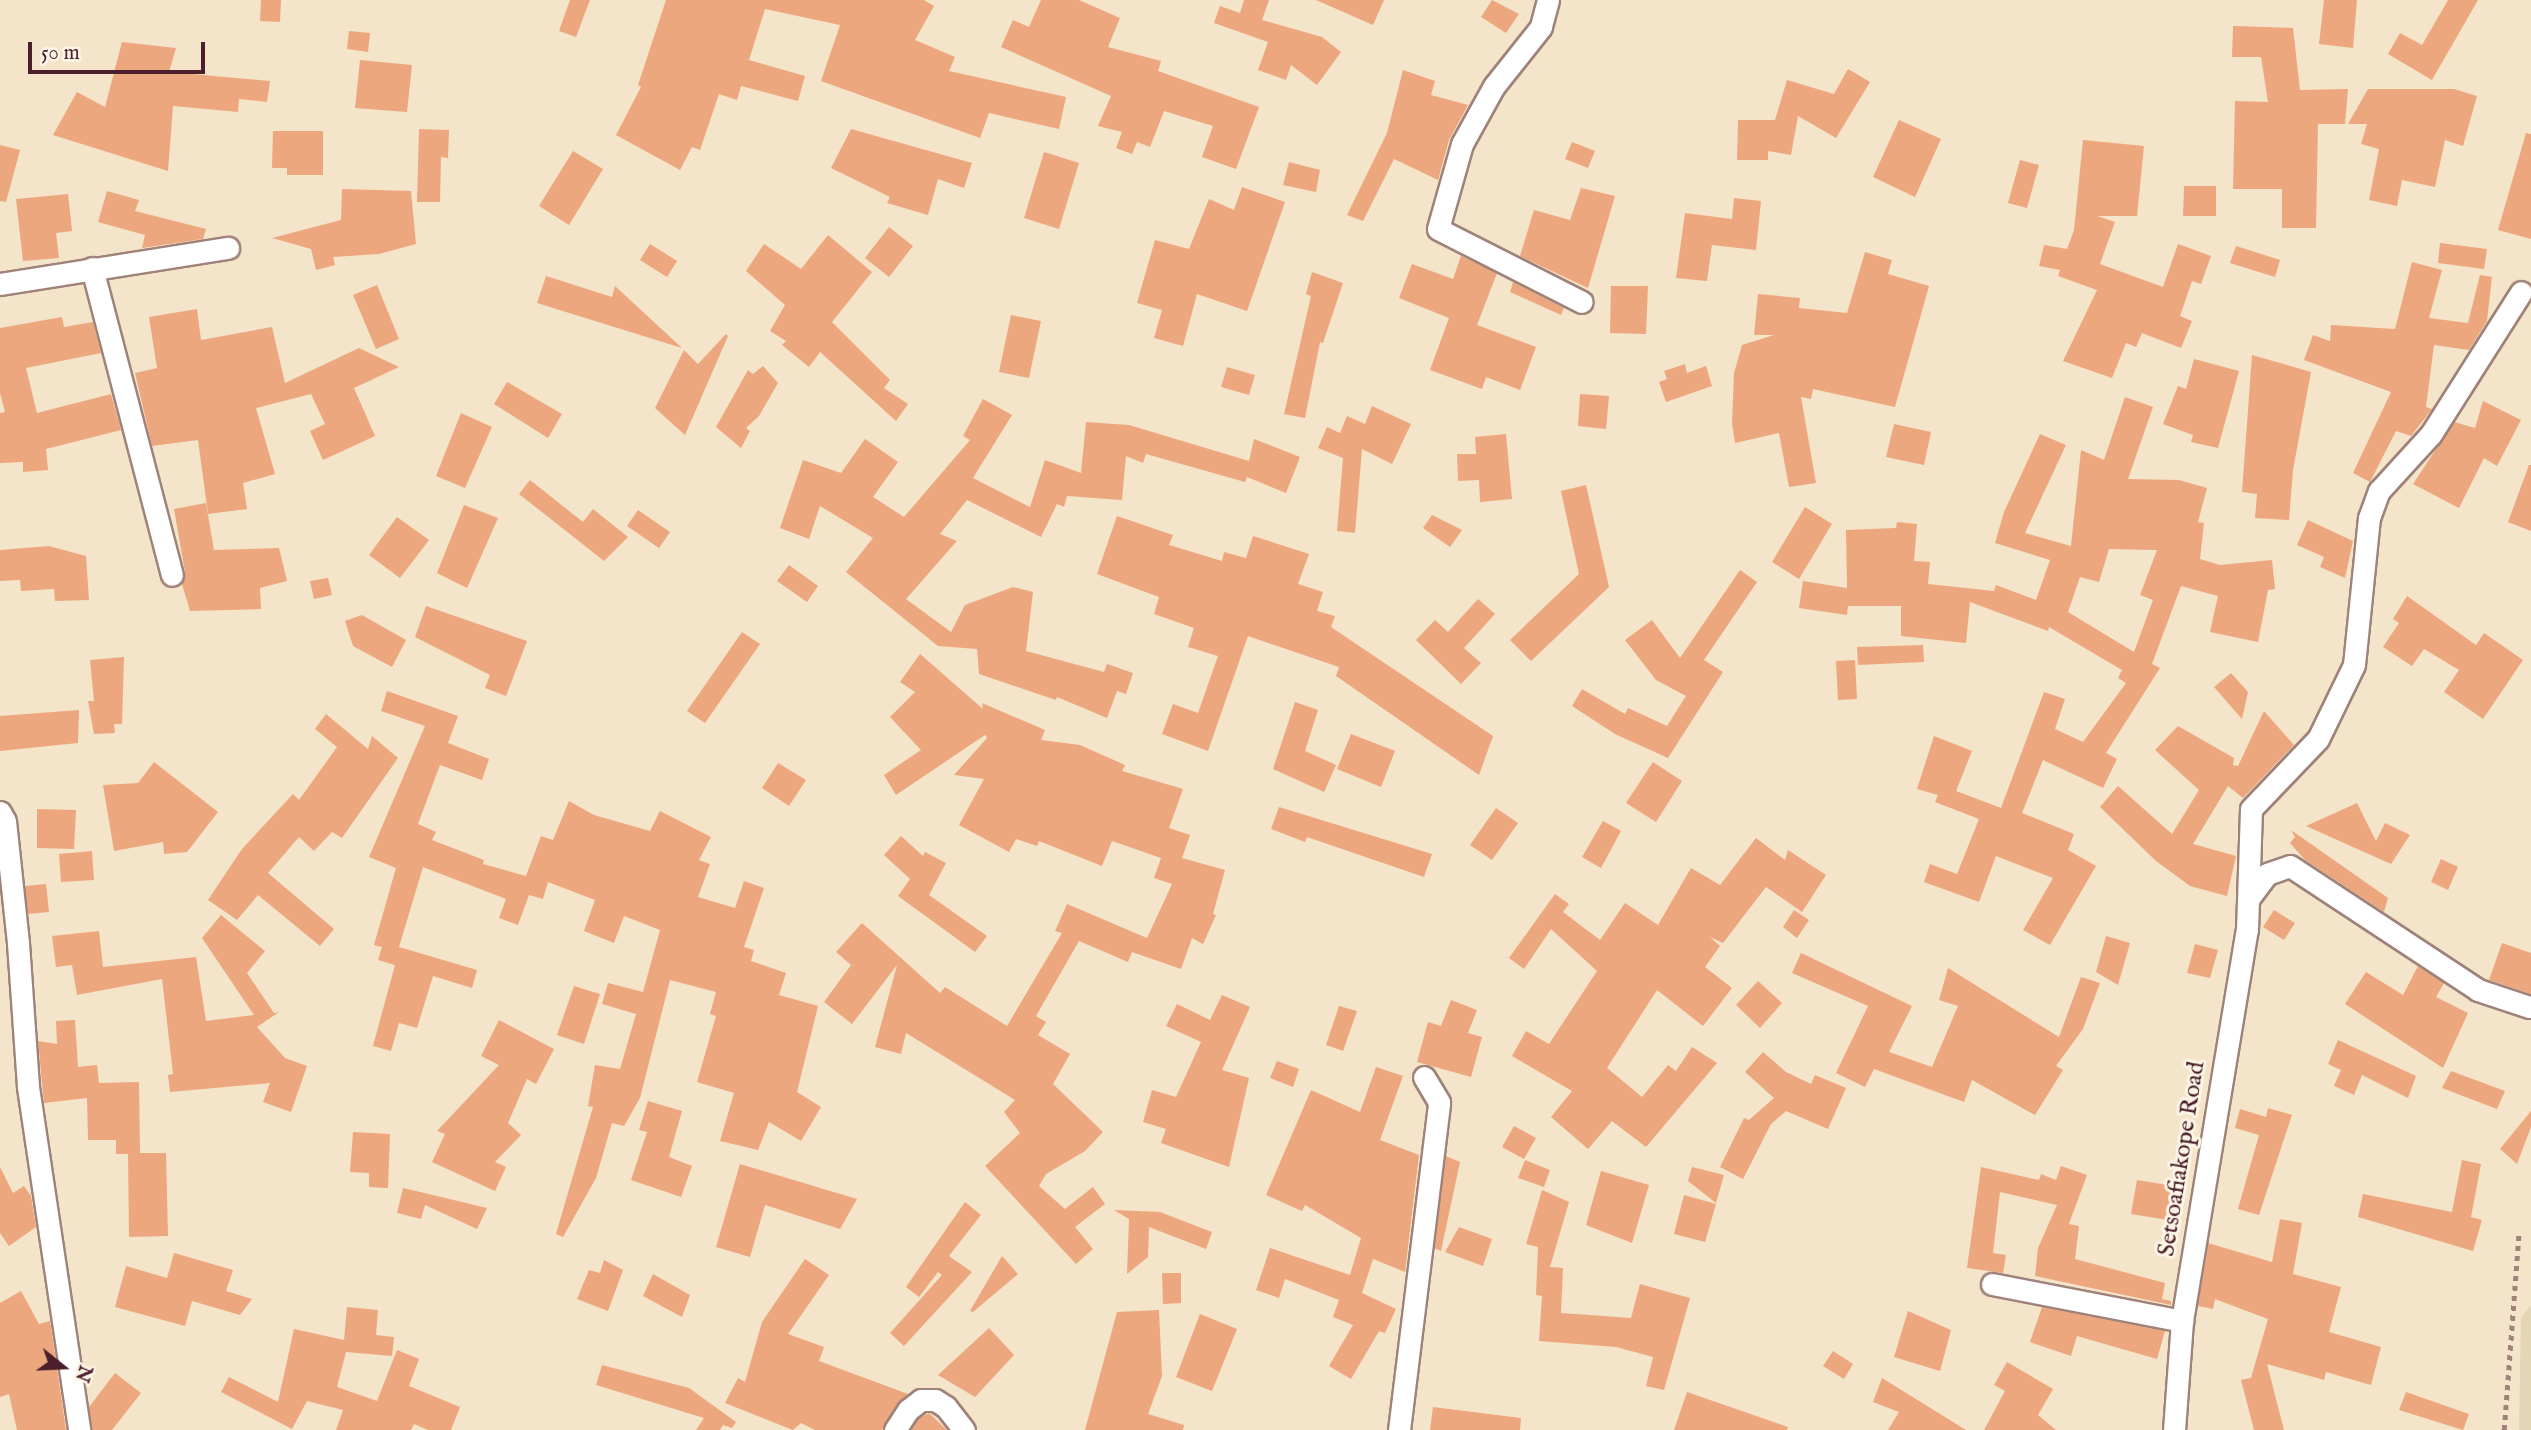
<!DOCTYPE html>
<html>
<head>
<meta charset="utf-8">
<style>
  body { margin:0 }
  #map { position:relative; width:2531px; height:1430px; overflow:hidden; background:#f4e4c9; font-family:"IM FELL English",serif }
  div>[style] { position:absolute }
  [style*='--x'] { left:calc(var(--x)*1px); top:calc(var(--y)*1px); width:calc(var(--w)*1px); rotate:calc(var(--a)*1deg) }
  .built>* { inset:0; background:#e5d5b7 }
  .building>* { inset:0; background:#eda77e }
  .path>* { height:4.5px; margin-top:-2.25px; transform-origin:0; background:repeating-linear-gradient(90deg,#9f827a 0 5px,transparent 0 10px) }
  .roads { filter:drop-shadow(2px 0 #9f827a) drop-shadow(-2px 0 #9f827a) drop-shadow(0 2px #9f827a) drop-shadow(0 -2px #9f827a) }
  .minor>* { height:21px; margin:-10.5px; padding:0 10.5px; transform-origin:10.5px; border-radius:10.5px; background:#fff }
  span { translate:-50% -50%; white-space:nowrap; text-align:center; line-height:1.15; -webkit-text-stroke:6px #fcf5e5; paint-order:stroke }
  .street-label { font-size:24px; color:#4a1f2b }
  .north { position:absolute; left:28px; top:1332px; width:70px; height:70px; -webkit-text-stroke:5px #fcf5e5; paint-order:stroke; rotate:108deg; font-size:19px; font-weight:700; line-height:28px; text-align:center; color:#4a1f2b }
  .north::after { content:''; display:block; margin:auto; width:24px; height:32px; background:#4a1f2b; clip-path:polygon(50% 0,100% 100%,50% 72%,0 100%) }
  .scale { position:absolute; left:28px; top:42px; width:177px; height:32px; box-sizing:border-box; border:4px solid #4a1f2b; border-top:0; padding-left:9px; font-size:21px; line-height:24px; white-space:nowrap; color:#4a1f2b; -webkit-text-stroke:5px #fcf5e5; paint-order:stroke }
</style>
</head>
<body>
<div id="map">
  <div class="built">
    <i style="clip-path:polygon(2531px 1305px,2531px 1430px,2519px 1430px,2521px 1318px)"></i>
  </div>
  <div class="building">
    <i style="clip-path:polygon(261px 0,281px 0,280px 22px,260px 21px)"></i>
    <i style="clip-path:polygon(570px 0,590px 0,576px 37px,559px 31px)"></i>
    <i style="clip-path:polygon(666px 0,924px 0,934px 6px,915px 40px,955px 57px,949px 71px,1066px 97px,1059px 129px,989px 113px,980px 138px,821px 81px,840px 25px,765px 9px,749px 60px,805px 76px,798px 101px,741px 86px,737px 100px,719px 94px,700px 150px,692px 147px,680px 170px,616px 135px,641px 87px,638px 85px)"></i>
    <i style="clip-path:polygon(1041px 0,1079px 0,1120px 18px,1108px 47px,1161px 61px,1158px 71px,1259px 107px,1236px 169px,1202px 157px,1213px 126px,1164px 111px,1150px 147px,1137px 142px,1132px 154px,1116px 148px,1122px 132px,1098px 126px,1111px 96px,1001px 47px,1013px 20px,1029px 27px)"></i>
    <i style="clip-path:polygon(1244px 0,1269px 0,1262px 20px,1322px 37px,1341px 52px,1317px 85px,1291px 65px,1286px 80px,1258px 70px,1268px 42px,1214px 23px,1220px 6px,1240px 13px)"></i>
    <i style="clip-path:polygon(1316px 0,1384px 0,1373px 25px)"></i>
    <i style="clip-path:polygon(1492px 0,1519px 14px,1506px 33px,1481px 17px)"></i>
    <i style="clip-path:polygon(2324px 0,2357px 0,2353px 48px,2319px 44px)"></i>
    <i style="clip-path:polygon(2448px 0,2478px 0,2432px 80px,2388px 54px,2400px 33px,2422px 45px)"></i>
    <i style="clip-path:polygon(2233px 26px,2293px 28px,2300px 90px,2348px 89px,2345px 124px,2318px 124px,2316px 228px,2282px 228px,2282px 189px,2233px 189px,2235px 101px,2268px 102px,2261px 57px,2232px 57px)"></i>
    <i style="clip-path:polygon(349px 31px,370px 33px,368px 52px,347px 49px)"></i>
    <i style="clip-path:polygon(122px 42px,176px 48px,169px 72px,270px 81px,267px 102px,239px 99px,238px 112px,173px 106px,168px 171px,53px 135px,77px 92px,105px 107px)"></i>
    <i style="clip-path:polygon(360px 60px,412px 65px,407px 112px,355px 108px)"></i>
    <i style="clip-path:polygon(1848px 69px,1870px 82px,1836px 138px,1798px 116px,1791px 155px,1768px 151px,1768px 160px,1737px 160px,1738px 120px,1775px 120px,1787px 80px,1834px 94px)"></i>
    <i style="clip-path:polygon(1403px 70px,1435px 81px,1431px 95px,1468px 105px,1449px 140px,1438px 180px,1394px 159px,1363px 221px,1347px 215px,1387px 133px)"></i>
    <i style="clip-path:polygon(2368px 89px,2454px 89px,2477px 96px,2463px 146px,2445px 140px,2435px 187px,2402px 180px,2397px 206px,2369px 200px,2379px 149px,2361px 144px,2367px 124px,2348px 124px)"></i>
    <i style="clip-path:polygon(1899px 120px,1941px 139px,1915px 197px,1873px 177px)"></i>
    <i style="clip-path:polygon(419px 129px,449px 130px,448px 158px,441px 157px,440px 202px,417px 202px)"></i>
    <i style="clip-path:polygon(851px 129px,972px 163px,964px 188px,938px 179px,928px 215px,887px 203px,890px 197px,831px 168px)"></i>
    <i style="clip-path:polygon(273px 131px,323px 131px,323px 175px,287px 175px,287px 168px,272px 168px)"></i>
    <i style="clip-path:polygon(2526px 133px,2531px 134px,2531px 239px,2498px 230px)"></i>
    <i style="clip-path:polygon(2083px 140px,2144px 146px,2137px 216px,2097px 216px,2115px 222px,2100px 264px,2163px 287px,2178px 244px,2211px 256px,2201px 284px,2192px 281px,2180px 316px,2192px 321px,2181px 348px,2142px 333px,2136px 347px,2126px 343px,2112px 378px,2063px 361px,2097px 290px,2058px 276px,2060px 270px,2039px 266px,2044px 245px,2067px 249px,2074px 230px)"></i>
    <i style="clip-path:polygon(1572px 142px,1595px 151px,1588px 168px,1565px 159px)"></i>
    <i style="clip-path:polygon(0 145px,20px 150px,6px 202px,0 201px)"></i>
    <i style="clip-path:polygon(573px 151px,603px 169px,569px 225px,539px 206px)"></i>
    <i style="clip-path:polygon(1044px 152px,1079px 163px,1059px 229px,1024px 218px)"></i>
    <i style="clip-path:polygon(2020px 160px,2039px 165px,2027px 208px,2008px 203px)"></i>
    <i style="clip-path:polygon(1289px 162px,1320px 170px,1316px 192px,1283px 185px)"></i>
    <i style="clip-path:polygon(2184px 186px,2216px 186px,2216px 216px,2183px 216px)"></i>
    <i style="clip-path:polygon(1242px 187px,1285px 202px,1247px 311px,1197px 294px,1183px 346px,1154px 338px,1162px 310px,1137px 303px,1155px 240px,1189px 249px,1209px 199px,1234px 210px)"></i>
    <i style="clip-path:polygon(1581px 188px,1615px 196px,1588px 288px,1520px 256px,1534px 210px,1570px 220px)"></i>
    <i style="clip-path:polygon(342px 189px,411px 191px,416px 244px,379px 254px,333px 257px,335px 265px,316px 270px,311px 249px,272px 238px,341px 220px)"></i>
    <i style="clip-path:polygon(107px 191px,139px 200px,135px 211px,206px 229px,203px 239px,142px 248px,145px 235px,98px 222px)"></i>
    <i style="clip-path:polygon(68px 194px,72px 231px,56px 233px,59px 258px,23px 261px,16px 199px)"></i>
    <i style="clip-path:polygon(1734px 198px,1761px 201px,1756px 250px,1712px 245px,1707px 281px,1676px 278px,1685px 213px,1732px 219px)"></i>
    <i style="clip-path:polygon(889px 227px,913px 246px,889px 277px,865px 258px)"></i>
    <i style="clip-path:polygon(828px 235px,872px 272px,832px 322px,890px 380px,884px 388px,908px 404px,896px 421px,820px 352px,809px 367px,782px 345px,786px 341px,770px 331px,785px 305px,746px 271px,764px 244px,801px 269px)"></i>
    <i style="clip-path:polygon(2440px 243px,2487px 249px,2484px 269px,2438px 263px)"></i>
    <i style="clip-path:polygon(650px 244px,677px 261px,667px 277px,640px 260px)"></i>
    <i style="clip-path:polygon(2236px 246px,2280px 260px,2275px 277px,2230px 263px)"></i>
    <i style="clip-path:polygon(1865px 252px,1892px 260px,1888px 274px,1929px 286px,1895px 407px,1813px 389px,1811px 399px,1801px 397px,1816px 483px,1789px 487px,1779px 433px,1735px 443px,1732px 423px,1734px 373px,1742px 345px,1774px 335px,1754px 335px,1758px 294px,1800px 298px,1799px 308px,1847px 313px)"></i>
    <i style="clip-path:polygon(1461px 256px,1497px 273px,1477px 325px,1536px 347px,1520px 390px,1486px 377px,1482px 389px,1430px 370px,1449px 318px,1399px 298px,1412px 264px,1453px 279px)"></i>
    <i style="clip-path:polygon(2412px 262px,2442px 270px,2429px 318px,2468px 323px,2480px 275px,2492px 277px,2487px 321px,2469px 350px,2434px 345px,2426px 407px,2432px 409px,2411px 436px,2396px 431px,2370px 482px,2353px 473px,2391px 392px,2304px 360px,2313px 335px,2330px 341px,2331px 325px,2395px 329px)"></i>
    <i style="clip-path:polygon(1312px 272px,1343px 283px,1323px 343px,1320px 342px,1305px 418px,1284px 414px,1311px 296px,1306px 294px)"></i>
    <i style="clip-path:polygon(546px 276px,612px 297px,615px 286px,682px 348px,537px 303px)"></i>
    <i style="clip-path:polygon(1513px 282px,1564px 308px,1561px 315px,1510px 292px)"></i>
    <i style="clip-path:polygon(377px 285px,399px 339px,376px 349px,353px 295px)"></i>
    <i style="clip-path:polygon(1611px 286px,1648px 286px,1646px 334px,1610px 333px)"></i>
    <i style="clip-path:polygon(197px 309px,201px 340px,272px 327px,285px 383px,359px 348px,399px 367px,354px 388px,375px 436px,323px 460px,310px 431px,325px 424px,311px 394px,256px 408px,275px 474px,243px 483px,247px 509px,208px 514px,198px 440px,152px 446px,135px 373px,157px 368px,149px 317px)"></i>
    <i style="clip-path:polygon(1011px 315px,1041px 321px,1029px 378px,999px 372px)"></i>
    <i style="clip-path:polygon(62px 317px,64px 327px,93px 322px,101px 353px,26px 368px,37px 413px,111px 394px,121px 430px,46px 449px,48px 470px,23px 472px,23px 462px,0 463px,0 413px,5px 412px,0 393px,0 328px)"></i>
    <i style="clip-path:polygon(726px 334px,728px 336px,685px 435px,655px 408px,684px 350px,698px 364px)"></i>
    <i style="clip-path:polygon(2252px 355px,2311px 372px,2293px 470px,2289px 520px,2255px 518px,2257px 494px,2242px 492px)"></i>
    <i style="clip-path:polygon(2194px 359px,2239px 371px,2218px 448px,2191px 442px,2193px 435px,2163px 424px,2178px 386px,2186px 389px)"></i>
    <i style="clip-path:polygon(1685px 364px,1687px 373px,1706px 366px,1712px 386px,1666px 402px,1659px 382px,1667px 379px,1664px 371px)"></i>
    <i style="clip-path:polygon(763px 366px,778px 383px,759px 416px,746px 428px,750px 431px,741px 448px,716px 427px,748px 370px,753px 374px)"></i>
    <i style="clip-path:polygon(1227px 367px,1255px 375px,1249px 395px,1221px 387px)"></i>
    <i style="clip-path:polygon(507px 382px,562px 414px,548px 438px,494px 404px)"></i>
    <i style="clip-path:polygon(1580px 394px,1609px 396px,1606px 429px,1578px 426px)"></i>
    <i style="clip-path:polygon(evenodd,2125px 397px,2153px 407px,2128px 479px,2179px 480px,2207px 488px,2198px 522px,2204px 523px,2200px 559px,2220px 565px,2272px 560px,2275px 589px,2268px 590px,2258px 642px,2210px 632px,2218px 596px,2181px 586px,2152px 664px,2160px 668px,2106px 753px,2117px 759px,2103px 788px,2043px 760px,2022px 813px,2074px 834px,2068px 850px,2096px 866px,2050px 945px,2023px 930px,2053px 878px,1996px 856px,1979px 902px,1924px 882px,1930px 864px,1957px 874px,1979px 819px,1935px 802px,1938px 795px,1917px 789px,1934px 736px,1972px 751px,1956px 791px,2001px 808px,2044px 692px,2065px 699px,2055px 729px,2083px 742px,2126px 683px,2118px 678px,2122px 670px,2049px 627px,2048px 631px,1970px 602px,1966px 643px,1901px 636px,1901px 606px,1848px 606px,1847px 615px,1799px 608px,1803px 581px,1847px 588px,1846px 530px,1896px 528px,1897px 522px,1917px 524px,1914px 561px,1930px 562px,1928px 584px,1994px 591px,1996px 585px,2036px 600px,2050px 560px,1995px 543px,2004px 512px,2040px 434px,2066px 445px,2025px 533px,2071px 546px,2081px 450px,2104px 460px,2125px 397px,2109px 549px,2157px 550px,2140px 595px,2153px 600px,2134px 652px,2068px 612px,2080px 577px,2099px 582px,2109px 549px)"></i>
    <i style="clip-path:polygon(983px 399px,1012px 415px,973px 478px,1030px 507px,1045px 460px,1081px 473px,1086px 422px,1129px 425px,1249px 461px,1254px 439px,1300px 457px,1286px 493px,1247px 477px,1245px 482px,1146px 454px,1143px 463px,1126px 456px,1122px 500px,1067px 496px,1064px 507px,1057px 504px,1041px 537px,967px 500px,940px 534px,957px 541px,906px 599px,951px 632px,965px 605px,1013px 587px,1033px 592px,1026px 651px,1104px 672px,1107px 664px,1133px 673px,1126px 694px,1117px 691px,1107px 718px,1057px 697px,1056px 700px,979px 674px,977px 649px,938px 646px,846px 572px,873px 538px,820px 506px,809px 539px,780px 528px,803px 460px,841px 473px,865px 439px,898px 462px,873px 497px,904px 517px,970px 440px,963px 436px)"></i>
    <i style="clip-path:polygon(2483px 401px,2521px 420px,2497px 466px,2484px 458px,2459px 508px,2413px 484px,2454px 422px,2475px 428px)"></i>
    <i style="clip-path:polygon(1372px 406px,1411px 424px,1392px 464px,1362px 449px,1355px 533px,1337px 531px,1343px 458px,1318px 448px,1327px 427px,1340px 433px,1347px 416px,1365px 424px)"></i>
    <i style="clip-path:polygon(461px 413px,492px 427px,465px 488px,436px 476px)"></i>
    <i style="clip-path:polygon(1894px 424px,1931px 432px,1924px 465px,1886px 457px)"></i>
    <i style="clip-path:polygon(1506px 434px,1512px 499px,1480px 502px,1479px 480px,1458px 481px,1457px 454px,1476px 454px,1475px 437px)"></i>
    <i style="clip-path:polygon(2529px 465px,2531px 465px,2531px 531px,2508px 522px)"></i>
    <i style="clip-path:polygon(530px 480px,583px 522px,593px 509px,628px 537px,604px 561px,519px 494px)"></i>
    <i style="clip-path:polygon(1586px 485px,1609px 587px,1531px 661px,1510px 640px,1579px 574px,1561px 491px)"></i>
    <i style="clip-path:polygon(206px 503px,214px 550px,279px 548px,287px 581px,260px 588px,261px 609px,190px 611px,182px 584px,185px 572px,174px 509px)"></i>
    <i style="clip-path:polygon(464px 505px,498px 518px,467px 588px,437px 573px)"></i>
    <i style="clip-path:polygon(1805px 507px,1832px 524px,1799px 579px,1772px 562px)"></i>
    <i style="clip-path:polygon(638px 510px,670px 532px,659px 548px,627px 526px)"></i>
    <i style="clip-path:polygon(1432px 515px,1462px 530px,1450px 547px,1423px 528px)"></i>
    <i style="clip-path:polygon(1117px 516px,1173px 535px,1169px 545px,1222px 561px,1224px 552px,1246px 558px,1253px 536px,1309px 554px,1298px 584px,1323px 592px,1317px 611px,1335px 616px,1331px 627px,1493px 736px,1479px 775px,1336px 676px,1339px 667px,1248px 636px,1208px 751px,1162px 734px,1173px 704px,1198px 713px,1218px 656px,1188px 647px,1194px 628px,1154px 614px,1159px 597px,1097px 574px)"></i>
    <i style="clip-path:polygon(397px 517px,429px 540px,400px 578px,369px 555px)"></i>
    <i style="clip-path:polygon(2308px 520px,2353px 541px,2345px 578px,2320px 567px,2324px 557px,2297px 545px)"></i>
    <i style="clip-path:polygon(49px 546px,86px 556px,89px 600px,55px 601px,54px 589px,21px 591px,20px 580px,0 581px,0 550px)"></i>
    <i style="clip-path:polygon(789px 565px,818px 586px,807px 602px,777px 581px)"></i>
    <i style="clip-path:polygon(1740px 570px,1757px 582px,1704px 660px,1723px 672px,1668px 758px,1615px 734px,1572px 706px,1582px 689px,1625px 714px,1628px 708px,1667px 726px,1686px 696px,1656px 680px,1625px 640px,1652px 620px,1680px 658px)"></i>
    <i style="clip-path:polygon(328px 578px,332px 595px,314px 599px,310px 581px)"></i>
    <i style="clip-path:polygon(2407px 596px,2476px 645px,2484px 633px,2523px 660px,2483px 719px,2444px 692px,2459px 670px,2424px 649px,2412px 666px,2383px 647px,2399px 623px,2393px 619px)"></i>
    <i style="clip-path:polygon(1478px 599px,1495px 614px,1464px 648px,1481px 663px,1461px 684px,1416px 640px,1435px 620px,1448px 632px)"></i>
    <i style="clip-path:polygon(426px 606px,527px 641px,506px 696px,485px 688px,490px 675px,415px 637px)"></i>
    <i style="clip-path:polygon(362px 615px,406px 640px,392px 667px,353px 646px,345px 621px)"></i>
    <i style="clip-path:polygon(742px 632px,760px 644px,705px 723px,687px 711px)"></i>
    <i style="clip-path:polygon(1923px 645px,1924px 662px,1858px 665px,1857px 647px)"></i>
    <i style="clip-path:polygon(920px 654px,983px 709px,982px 703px,1045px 730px,1041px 740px,1080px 745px,1125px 765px,1122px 771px,1183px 789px,1169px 828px,1190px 835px,1182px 858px,1225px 870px,1213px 914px,1216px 915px,1203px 944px,1192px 938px,1181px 969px,1132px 952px,1128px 962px,1079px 941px,1036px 1016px,1046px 1022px,1038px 1035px,1070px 1054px,1053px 1084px,1103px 1132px,1085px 1151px,1046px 1174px,1039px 1186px,1065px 1209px,1093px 1187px,1105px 1204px,1075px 1227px,1093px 1249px,1076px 1264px,985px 1166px,1020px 1133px,1004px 1112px,1015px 1100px,906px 1033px,901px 1054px,875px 1047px,897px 965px,852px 1024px,824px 1002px,851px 965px,836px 952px,862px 923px,940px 993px,945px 987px,1007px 1026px,1062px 933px,1055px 931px,1067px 904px,1147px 938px,1172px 884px,1154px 878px,1161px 858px,1112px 841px,1102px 866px,1039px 841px,1037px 846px,1016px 839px,1009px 852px,959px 825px,984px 779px,954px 775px,987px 738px,985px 735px,896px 795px,884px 775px,921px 750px,890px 717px,915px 692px,900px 682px)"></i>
    <i style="clip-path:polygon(124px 657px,122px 724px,114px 724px,115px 733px,94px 734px,88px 701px,94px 701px,90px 660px)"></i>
    <i style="clip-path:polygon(1855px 660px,1857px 699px,1838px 700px,1836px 661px)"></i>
    <i style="clip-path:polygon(2231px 673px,2248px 692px,2242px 719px,2214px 687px)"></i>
    <i style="clip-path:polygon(387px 691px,458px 716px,448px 743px,489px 759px,482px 780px,440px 765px,418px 824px,436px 832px,432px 840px,484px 860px,483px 864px,526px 876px,541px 836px,553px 840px,569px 801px,594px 815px,650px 831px,660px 811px,711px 837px,699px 860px,710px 864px,698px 897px,735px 908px,744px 881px,764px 888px,744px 947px,754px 950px,751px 961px,786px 973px,779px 995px,818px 1006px,797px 1092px,821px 1107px,801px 1141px,769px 1122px,758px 1150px,720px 1141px,734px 1093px,697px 1082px,716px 1016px,710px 1014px,716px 992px,670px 980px,640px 1098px,624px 1126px,612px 1123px,596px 1178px,563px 1237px,556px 1234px,593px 1107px,588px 1106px,595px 1065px,620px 1069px,636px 1014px,602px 1004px,608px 983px,643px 992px,660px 930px,624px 916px,614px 943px,584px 931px,595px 900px,548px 882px,543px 899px,529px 895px,518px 925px,499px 918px,506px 899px,423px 867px,399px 947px,477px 970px,472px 988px,433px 976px,417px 1028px,399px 1023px,391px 1051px,373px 1046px,395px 965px,378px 960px,382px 947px,374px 945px,396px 868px,369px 857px,425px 726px,381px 711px)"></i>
    <i style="clip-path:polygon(1295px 702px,1318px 710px,1305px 751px,1336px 765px,1324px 792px,1273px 769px)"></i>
    <i style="clip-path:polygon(79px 710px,78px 743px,0 751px,0 716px)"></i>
    <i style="clip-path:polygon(2264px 711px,2294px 745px,2243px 798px,2228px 786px,2193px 844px,2236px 856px,2227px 896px,2190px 886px,2156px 861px,2100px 807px,2118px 786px,2172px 834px,2199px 790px,2155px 750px,2178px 726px,2234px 758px,2233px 765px,2238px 766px)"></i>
    <i style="clip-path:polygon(326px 714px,368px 749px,372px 736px,398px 758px,342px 838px,332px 832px,314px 851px,299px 837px,268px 873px,334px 929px,320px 946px,258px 895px,237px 920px,208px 900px,242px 849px,293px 794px,299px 800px,337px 747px,315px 729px)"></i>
    <i style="clip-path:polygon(1351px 734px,1395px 751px,1381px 787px,1337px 769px)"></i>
    <i style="clip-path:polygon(154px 762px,218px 812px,187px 852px,164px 854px,163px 842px,114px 851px,103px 785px,138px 783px)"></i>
    <i style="clip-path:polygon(1653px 762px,1682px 781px,1656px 822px,1626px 803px)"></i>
    <i style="clip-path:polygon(778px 763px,806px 780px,789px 806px,762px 788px)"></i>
    <i style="clip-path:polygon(2357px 803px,2376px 841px,2385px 823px,2410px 835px,2391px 864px,2306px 826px)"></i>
    <i style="clip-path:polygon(1279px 807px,1432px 854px,1424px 877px,1307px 837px,1305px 842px,1271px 829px)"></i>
    <i style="clip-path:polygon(1496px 808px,1518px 823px,1492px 860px,1470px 845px)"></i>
    <i style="clip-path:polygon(37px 809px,76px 810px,74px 849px,37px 848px)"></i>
    <i style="clip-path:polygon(1603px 821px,1621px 831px,1601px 868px,1582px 857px)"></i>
    <i style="clip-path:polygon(2291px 830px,2388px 898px,2384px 912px,2305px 860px,2290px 843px,2295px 837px)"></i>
    <i style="clip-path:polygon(901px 836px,923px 856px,925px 852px,946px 863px,929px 895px,987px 936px,975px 952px,898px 896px,910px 879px,884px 855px)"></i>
    <i style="clip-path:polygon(1756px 838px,1785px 860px,1788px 850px,1826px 875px,1802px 912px,1766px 887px,1723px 943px,1710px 937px,1720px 946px,1705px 967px,1732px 988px,1703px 1026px,1657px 990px,1607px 1068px,1642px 1097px,1668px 1065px,1676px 1071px,1692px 1047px,1717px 1063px,1646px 1147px,1612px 1121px,1588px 1149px,1551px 1117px,1572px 1091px,1512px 1056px,1526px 1031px,1549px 1044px,1597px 971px,1551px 929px,1524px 969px,1509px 958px,1555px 894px,1569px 904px,1563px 912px,1600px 940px,1625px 903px,1658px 925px,1691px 868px,1720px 885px)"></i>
    <i style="clip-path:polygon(92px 851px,94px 880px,61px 882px,59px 854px)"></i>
    <i style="clip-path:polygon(2441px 859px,2458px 867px,2448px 890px,2431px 882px)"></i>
    <i style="clip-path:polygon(46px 884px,49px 912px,28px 914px,25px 886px)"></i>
    <i style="clip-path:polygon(1794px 910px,1809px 920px,1797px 938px,1783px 927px)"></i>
    <i style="clip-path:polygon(2274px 910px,2295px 923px,2284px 940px,2263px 927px)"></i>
    <i style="clip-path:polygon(221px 915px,265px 951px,247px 973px,274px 1013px,279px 1012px,257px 1027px,285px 1058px,307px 1066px,291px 1112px,263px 1102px,270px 1083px,170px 1092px,168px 1075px,173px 1074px,162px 979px,77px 995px,72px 965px,56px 967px,52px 936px,99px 931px,103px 967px,196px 957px,206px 1021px,254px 1015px,202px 938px)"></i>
    <i style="clip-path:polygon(2106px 936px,2130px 943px,2118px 985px,2096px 972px)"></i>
    <i style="clip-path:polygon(2502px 943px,2531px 953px,2531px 994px,2489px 980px)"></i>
    <i style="clip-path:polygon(2195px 944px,2218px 950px,2210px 978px,2187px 973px)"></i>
    <i style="clip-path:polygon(1801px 953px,1912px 1006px,1889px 1052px,1932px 1067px,1958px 1006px,1939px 1000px,1948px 968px,2059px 1037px,2081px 977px,2100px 983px,2083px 1029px,2056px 1066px,2063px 1070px,2035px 1115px,1972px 1080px,1964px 1102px,1874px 1069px,1865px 1087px,1836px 1073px,1868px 1006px,1792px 973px)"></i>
    <i style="clip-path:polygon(2418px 966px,2444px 983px,2436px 997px,2468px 1013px,2443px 1068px,2345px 1004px,2366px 972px,2403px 995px)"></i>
    <i style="clip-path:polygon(1758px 981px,1782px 1003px,1760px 1028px,1736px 1005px)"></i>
    <i style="clip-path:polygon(574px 986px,600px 994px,584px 1044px,557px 1035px)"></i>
    <i style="clip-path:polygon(1222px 995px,1250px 1007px,1222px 1070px,1249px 1078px,1229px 1167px,1161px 1143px,1166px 1129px,1143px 1122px,1152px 1090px,1176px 1097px,1201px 1042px,1166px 1026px,1177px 1004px,1210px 1020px)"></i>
    <i style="clip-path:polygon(1451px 1000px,1477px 1010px,1468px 1033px,1482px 1037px,1471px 1077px,1417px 1062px,1428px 1022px,1441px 1026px)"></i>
    <i style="clip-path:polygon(1339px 1006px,1357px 1011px,1343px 1051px,1326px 1045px)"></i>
    <i style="clip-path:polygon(75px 1020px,78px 1067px,97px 1065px,99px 1083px,139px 1082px,140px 1153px,129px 1153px,166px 1153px,168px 1236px,129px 1237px,128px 1154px,116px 1154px,116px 1140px,88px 1140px,87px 1098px,44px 1103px,38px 1041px,57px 1044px,56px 1021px)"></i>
    <i style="clip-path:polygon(499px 1020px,554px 1049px,536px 1084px,527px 1079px,508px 1123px,521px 1135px,495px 1162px,506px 1167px,495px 1191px,432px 1162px,445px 1134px,437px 1131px,499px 1065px,481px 1056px)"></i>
    <i style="clip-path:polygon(2338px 1040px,2416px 1076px,2408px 1098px,2362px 1075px,2354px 1095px,2334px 1086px,2341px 1070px,2328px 1064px)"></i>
    <i style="clip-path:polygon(1763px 1052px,1786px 1072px,1811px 1084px,1815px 1075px,1846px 1088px,1828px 1129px,1786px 1111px,1771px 1124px,1743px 1179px,1720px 1167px,1744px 1118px,1749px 1120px,1774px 1098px,1745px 1072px)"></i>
    <i style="clip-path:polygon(1277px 1061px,1299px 1069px,1293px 1087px,1270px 1078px)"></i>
    <i style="clip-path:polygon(1376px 1067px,1403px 1076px,1380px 1140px,1419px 1155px,1405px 1272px,1373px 1259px,1362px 1293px,1396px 1309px,1385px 1333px,1379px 1331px,1351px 1379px,1329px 1366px,1353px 1325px,1333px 1317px,1339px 1300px,1285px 1279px,1279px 1298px,1256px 1290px,1270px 1248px,1350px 1275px,1361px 1238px,1305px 1205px,1302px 1211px,1266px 1195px,1311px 1090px,1360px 1112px)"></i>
    <i style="clip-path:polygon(2451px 1071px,2505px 1091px,2497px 1109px,2442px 1088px)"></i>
    <i style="clip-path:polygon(648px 1101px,682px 1111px,669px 1157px,692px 1166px,681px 1197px,631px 1180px,647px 1132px,639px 1130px)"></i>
    <i style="clip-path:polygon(2268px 1108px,2292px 1115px,2259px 1215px,2238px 1209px,2259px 1135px,2235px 1128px,2240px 1109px,2266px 1117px)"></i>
    <i style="clip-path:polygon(2531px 1111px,2531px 1127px,2517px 1164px,2500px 1149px)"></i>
    <i style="clip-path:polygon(1514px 1126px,1536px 1138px,1524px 1159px,1502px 1147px)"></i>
    <i style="clip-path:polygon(353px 1132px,390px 1134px,388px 1188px,369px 1187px,369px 1173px,350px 1172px)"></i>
    <i style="clip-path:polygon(1446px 1156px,1460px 1162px,1441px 1251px,1434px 1248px)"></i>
    <i style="clip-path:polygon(1525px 1160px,1550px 1170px,1544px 1187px,1518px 1178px)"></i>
    <i style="clip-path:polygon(2462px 1160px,2481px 1164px,2471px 1217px,2482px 1220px,2473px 1251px,2358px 1217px,2363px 1194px,2452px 1212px)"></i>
    <i style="clip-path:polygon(740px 1164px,857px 1199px,840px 1229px,765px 1205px,750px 1257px,716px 1247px)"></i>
    <i style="clip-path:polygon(2061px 1166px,2087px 1175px,2069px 1224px,2079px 1226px,2075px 1259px,2165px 1283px,2162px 1299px,2171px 1301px,2171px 1305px,2035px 1276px,2038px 1248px,2057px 1205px,2000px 1192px,1993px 1253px,2006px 1255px,2003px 1273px,1967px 1268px,1981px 1167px,2039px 1180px,2041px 1174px,2056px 1180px)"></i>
    <i style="clip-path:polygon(0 1167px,13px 1193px,24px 1186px,31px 1196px,36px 1227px,9px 1246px,0 1233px)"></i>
    <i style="clip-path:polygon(1692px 1167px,1724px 1175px,1716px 1203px,1688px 1181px)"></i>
    <i style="clip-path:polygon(1601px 1171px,1649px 1185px,1632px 1243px,1586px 1225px)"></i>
    <i style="clip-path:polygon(2137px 1180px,2180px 1187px,2174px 1221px,2131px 1214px)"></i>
    <i style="clip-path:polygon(403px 1188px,416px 1191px,487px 1208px,477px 1229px,425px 1205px,421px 1219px,397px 1213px)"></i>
    <i style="clip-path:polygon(1542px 1190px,1569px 1202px,1550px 1267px,1563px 1268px,1561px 1313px,1631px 1318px,1640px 1284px,1690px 1298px,1664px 1390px,1646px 1386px,1653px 1357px,1616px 1347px,1539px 1341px,1542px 1296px,1536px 1295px,1538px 1247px,1526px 1244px)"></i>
    <i style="clip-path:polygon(1684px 1195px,1716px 1204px,1705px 1242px,1674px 1234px)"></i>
    <i style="clip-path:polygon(965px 1202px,981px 1215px,949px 1256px,972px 1272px,904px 1346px,890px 1333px,942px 1275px,938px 1272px,919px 1297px,906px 1287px)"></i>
    <i style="clip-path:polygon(1114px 1210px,1160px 1212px,1212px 1232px,1206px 1249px,1149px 1227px,1148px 1257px,1127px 1274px,1129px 1219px)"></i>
    <i style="clip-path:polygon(2280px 1219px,2302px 1223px,2293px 1274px,2341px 1287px,2329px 1332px,2381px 1347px,2371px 1385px,2326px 1372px,2324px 1380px,2267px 1364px,2284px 1430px,2254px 1430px,2241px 1380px,2251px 1378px,2268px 1319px,2215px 1299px,2213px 1309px,2198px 1306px,2208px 1243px,2272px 1262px)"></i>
    <i style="clip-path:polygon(1459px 1227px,1492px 1239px,1483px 1266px,1445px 1252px)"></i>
    <i style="clip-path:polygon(174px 1253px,233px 1270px,226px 1291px,252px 1299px,240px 1315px,192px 1301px,185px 1326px,115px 1307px,126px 1266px,167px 1278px)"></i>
    <i style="clip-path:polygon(1002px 1256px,1018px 1274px,973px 1312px,970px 1311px)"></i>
    <i style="clip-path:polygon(805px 1259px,829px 1275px,788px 1334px,824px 1347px,819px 1361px,908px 1394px,882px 1430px,815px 1430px,801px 1423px,793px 1430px,725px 1403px,738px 1378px,745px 1382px,762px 1322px)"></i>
    <i style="clip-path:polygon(604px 1260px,623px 1270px,608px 1311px,577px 1299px,589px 1270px,600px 1273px)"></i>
    <i style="clip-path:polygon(1162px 1273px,1181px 1273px,1181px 1303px,1163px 1304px)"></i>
    <i style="clip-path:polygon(653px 1274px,690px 1295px,682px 1317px,643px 1296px)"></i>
    <i style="clip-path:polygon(21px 1291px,39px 1324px,50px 1321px,66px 1430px,17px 1430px,9px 1394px,0 1397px,0 1303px)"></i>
    <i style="clip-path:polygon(347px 1307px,378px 1310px,376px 1335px,394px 1337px,392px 1356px,346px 1352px,337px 1387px,377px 1401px,397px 1350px,419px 1359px,409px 1386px,460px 1407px,451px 1430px,428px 1430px,414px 1424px,411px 1430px,336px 1430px,343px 1410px,307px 1401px,292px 1429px,221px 1392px,229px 1377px,278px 1402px,294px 1329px,344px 1340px)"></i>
    <i style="clip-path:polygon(2042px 1307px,2165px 1331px,2157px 1359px,2077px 1336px,2071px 1356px,2030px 1342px)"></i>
    <i style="clip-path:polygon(1159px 1310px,1162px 1376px,1148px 1414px,1184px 1425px,1183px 1430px,1085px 1430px,1117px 1312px)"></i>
    <i style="clip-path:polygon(1908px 1311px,1951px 1330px,1940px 1371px,1894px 1357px)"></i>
    <i style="clip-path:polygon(1200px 1314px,1237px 1329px,1212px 1391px,1176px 1377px)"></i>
    <i style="clip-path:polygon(989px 1328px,1014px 1355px,975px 1397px,938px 1375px)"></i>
    <i style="clip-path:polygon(1833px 1351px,1853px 1364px,1844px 1379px,1823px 1366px)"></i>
    <i style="clip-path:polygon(2007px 1362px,2053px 1389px,2038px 1415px,2056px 1430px,1984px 1430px,2005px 1391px,1994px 1385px)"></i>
    <i style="clip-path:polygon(602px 1365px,689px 1388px,736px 1422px,732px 1428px,723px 1425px,720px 1430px,696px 1430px,704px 1418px,596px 1385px)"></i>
    <i style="clip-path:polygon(115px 1373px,141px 1393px,112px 1430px,92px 1430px,89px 1407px)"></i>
    <i style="clip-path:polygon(1882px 1378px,1911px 1396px,1966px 1430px,1888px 1430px,1899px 1412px,1873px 1402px)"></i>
    <i style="clip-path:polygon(1687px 1392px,1788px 1427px,1787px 1430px,1674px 1430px)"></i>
    <i style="clip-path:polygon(2406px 1392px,2469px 1414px,2463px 1430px,2399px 1410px)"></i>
    <i style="clip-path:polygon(1433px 1407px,1521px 1418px,1520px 1430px,1430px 1430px)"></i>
    <i style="clip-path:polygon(929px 1413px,947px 1430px,911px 1430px,918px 1419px)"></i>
  </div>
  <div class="path">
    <i style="--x:2504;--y:1430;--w:199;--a:-85.7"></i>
  </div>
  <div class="roads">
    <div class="minor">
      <i style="--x:1548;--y:0;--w:28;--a:105"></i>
      <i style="--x:1541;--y:27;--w:75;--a:128.5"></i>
      <i style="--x:1494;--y:86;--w:66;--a:118.9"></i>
      <i style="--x:1462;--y:144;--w:88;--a:105.8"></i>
      <i style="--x:1438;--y:229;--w:161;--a:26.9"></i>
      <i style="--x:92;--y:268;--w:317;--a:75.4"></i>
      <i style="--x:0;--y:284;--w:231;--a:-9"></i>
      <i style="--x:0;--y:812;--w:10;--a:61"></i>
      <i style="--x:5;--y:821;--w:123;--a:83.9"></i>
      <i style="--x:18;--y:943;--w:144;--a:86"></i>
      <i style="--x:28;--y:1087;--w:347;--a:81.5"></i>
      <i style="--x:2249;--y:898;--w:30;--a:-53"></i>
      <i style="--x:2267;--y:874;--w:24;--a:-19"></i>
      <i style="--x:2290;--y:866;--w:225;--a:33.4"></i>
      <i style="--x:2478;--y:990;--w:54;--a:18.4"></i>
      <i style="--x:1992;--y:1284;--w:194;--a:11"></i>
      <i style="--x:895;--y:1430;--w:24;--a:-57"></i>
      <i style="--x:908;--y:1410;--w:16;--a:-38"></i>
      <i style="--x:921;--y:1400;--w:14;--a:0"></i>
      <i style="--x:935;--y:1400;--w:13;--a:32"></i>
      <i style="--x:946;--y:1407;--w:29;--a:52"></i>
      <i style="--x:1399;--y:1430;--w:330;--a:-83"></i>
      <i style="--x:1439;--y:1102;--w:29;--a:-121"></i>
      <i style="--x:2174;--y:1430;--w:109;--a:-85.8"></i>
      <i style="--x:2182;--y:1321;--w:396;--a:-80.6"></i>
      <i style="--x:2247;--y:930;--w:121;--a:-88.1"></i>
      <i style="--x:2251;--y:809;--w:97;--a:-46.3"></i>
      <i style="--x:2318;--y:739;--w:82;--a:-64.1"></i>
      <i style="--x:2354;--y:665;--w:148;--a:-84.2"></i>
      <i style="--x:2369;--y:518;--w:29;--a:-70"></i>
      <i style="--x:2379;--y:491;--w:77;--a:-47.6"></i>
      <i style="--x:2431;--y:434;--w:168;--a:-57.6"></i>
    </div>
  </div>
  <div class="street-label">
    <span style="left:2182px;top:1159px;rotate:-81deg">Setsoafiakope Road</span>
  </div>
  <div class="north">N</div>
  <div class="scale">50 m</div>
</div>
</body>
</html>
